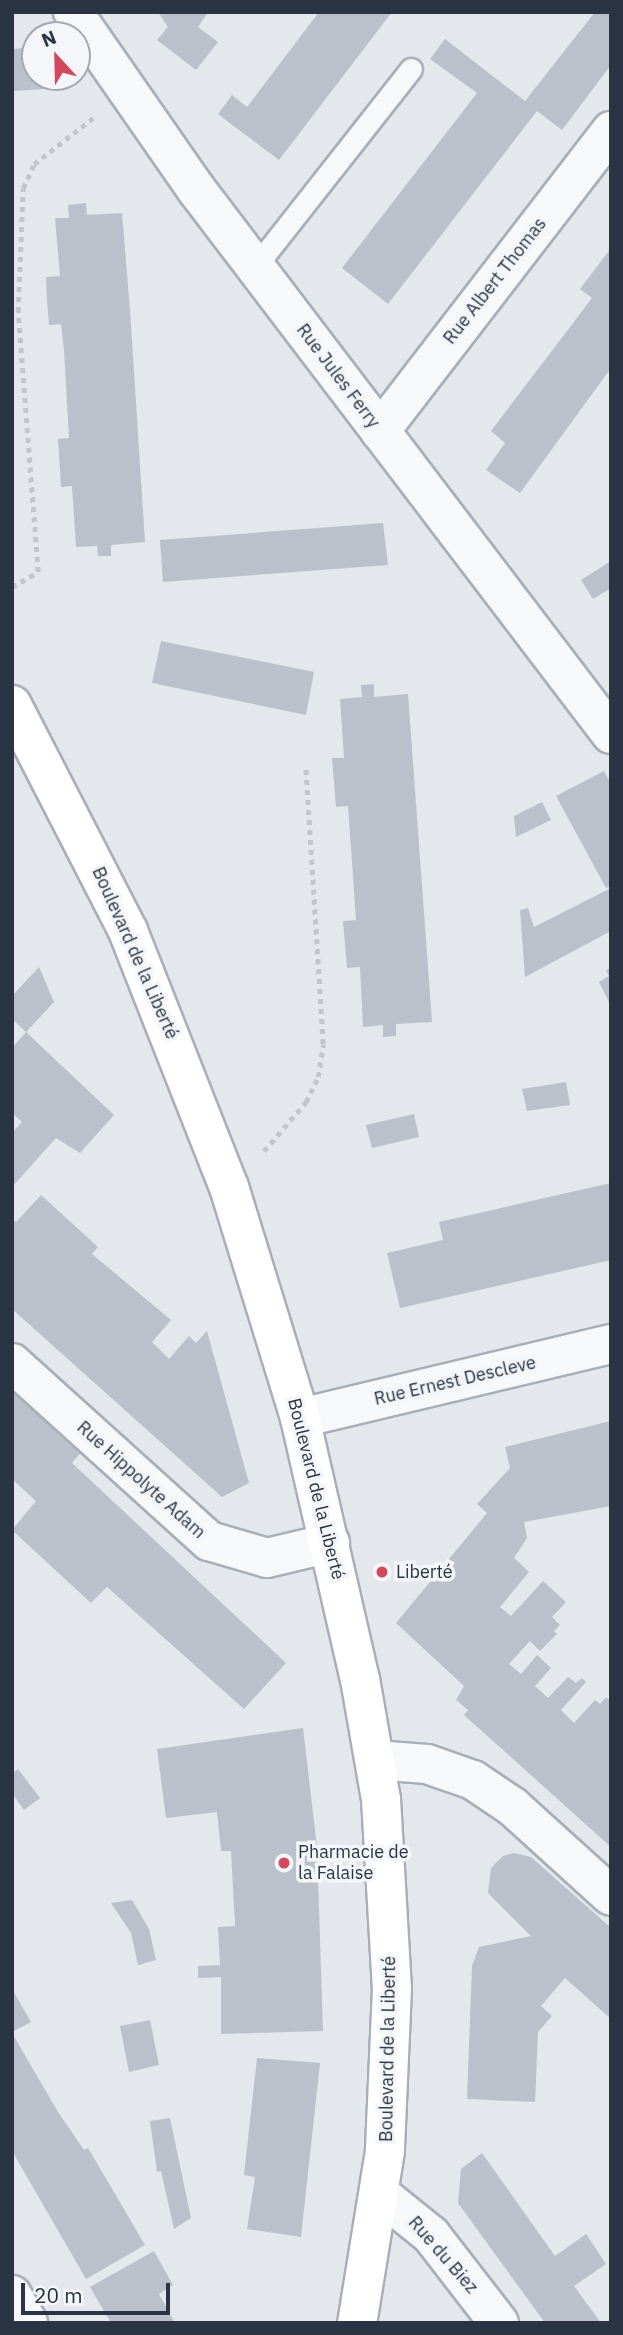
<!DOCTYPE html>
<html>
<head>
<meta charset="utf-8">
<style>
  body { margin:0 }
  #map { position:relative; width:623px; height:2335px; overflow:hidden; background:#e4e7ec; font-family:"IBM Plex Sans",sans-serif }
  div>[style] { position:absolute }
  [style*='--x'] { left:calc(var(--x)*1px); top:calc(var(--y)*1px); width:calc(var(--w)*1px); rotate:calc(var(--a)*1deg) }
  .building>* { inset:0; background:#bbc0ca }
  .path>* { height:4.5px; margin-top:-2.25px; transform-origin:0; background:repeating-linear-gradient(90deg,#c2c5cb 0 5px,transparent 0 10px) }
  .roads { filter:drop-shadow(2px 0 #a9aeb7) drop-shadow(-2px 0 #a9aeb7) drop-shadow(0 2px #a9aeb7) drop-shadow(0 -2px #a9aeb7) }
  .service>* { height:21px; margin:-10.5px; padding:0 10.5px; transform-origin:10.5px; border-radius:10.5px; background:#f7f8fa }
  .minor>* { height:38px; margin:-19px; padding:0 19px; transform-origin:19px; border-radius:19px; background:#f7f8fa }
  .secondary>* { height:38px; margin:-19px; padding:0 19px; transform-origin:19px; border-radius:19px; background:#fff }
  .dots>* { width:19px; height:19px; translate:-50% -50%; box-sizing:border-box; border:4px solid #f4f6f9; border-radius:50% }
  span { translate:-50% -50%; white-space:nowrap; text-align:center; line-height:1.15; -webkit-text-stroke:7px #f4f6f9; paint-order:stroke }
  .street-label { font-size:18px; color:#2b3445 }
  .poi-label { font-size:18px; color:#2b3445 }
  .left { translate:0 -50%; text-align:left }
  .frame { position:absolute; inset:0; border:14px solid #2b3445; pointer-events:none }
  .north { position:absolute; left:21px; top:21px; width:70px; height:70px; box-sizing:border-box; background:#f4f6f9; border:2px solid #a4a8b1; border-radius:50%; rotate:338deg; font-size:19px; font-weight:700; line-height:28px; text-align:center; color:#2b3445 }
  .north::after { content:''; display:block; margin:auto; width:24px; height:32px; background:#d1495b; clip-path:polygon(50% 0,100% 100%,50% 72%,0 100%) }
  .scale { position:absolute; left:21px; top:2283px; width:149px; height:32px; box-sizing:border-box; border:4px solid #2b3445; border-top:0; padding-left:9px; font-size:21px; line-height:24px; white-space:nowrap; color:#2b3445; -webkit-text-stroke:5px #f4f6f9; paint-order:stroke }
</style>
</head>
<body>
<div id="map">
  <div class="building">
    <i style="clip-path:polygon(158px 12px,208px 12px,198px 27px,218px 42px,196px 70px,157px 40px,168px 27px)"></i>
    <i style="clip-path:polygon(319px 12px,392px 12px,279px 160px,218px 114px,232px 95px,247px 107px)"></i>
    <i style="clip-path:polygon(595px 12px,611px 12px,611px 65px,562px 130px,537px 111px,388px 304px,342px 268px,477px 93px,430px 59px,445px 39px,525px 101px)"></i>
    <i style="clip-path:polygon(35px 47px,35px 77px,59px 77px,60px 88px,12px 91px,12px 49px)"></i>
    <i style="clip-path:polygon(86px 203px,87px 215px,122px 213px,130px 310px,145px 542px,111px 545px,111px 556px,98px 556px,97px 546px,76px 547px,72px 486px,61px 487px,58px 439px,69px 438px,64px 350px,61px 324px,49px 325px,47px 300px,46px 277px,60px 276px,55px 218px,69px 218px,68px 205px)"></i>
    <i style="clip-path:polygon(611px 248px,611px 368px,520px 493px,486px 470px,505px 443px,491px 431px,592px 298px,580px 289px)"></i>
    <i style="clip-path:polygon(383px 523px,388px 565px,163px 582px,160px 540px)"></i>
    <i style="clip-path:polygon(611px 561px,611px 588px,593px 599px,581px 580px)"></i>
    <i style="clip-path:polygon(161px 641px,314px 672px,306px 715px,152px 683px)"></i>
    <i style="clip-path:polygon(374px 684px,374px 697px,408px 694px,432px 1022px,396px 1024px,396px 1036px,383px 1037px,383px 1025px,363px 1027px,360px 967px,347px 968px,343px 921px,356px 920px,352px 862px,348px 806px,336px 807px,332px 758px,344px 758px,340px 699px,362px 697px,361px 685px)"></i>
    <i style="clip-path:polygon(604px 771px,611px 784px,611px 886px,606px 888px,556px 796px)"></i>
    <i style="clip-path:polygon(542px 802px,551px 820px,516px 837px,514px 816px)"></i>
    <i style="clip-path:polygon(611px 888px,611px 931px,525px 977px,520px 910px,528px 908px,534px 927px)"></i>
    <i style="clip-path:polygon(39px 967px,54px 1002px,26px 1032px,114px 1115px,80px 1153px,56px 1138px,12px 1187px,12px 1133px,22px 1122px,12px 1113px,12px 1048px,26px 1032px,12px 1019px,12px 996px)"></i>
    <i style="clip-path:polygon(611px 968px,611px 1006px,599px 982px,609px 976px,606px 970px)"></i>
    <i style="clip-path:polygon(566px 1082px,570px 1105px,527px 1111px,522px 1089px)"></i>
    <i style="clip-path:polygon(414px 1114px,419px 1137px,372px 1148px,366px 1125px)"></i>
    <i style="clip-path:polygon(611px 1183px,611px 1260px,400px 1308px,387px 1253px,443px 1240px,439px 1222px)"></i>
    <i style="clip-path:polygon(41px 1195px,98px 1247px,92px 1254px,171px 1320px,152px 1342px,169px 1359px,189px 1336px,196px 1343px,207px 1331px,249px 1483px,222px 1497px,12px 1309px,12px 1219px,16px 1222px)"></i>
    <i style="clip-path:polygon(12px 1388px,82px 1451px,72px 1463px,286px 1663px,244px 1709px,107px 1587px,91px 1603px,12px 1530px,36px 1501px,12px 1479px)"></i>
    <i style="clip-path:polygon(611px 1421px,611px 1506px,524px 1522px,527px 1538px,514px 1558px,529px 1572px,500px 1607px,511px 1616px,543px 1581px,566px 1602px,552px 1617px,560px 1625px,554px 1631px,557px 1634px,540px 1651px,530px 1641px,509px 1664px,521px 1674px,537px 1655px,551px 1668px,535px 1686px,548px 1698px,568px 1677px,576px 1683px,582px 1678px,586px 1682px,561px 1710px,574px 1723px,595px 1700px,600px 1704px,606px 1697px,611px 1702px,611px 1847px,464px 1715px,468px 1710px,456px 1700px,464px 1686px,396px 1623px,487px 1513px,477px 1504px,510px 1468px,505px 1447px)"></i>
    <i style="clip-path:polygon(303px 1728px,317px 1847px,323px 2031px,221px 2034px,221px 1977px,198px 1978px,198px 1966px,220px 1965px,218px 1927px,235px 1926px,231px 1851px,221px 1851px,217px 1812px,166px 1818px,157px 1749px)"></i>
    <i style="clip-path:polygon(18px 1769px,40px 1798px,24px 1810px,12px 1793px,12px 1774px)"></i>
    <i style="clip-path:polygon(514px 1853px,531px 1857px,611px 1928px,611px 2019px,565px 1978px,541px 2006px,552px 2016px,538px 2032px,535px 2102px,467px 2099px,472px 1966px,479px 1947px,531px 1936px,488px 1893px,491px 1868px,503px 1856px)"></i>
    <i style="clip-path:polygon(132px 1900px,149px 1929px,156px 1960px,138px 1965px,131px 1933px,111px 1903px)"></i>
    <i style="clip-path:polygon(12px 1989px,31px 2022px,12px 2032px)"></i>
    <i style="clip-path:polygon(150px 2020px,159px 2065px,129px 2072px,120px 2026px)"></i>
    <i style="clip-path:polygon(12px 2033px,58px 2112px,84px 2150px,88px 2148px,145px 2245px,86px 2279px,12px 2151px)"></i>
    <i style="clip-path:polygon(257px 2058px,320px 2063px,301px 2237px,247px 2229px,255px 2177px,244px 2175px)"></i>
    <i style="clip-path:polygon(170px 2118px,191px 2218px,174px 2229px,161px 2171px,157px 2172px,150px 2121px)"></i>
    <i style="clip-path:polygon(482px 2153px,555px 2256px,586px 2234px,606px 2264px,574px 2286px,601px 2323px,545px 2323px,458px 2203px,461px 2169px)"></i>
    <i style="clip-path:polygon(154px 2251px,173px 2285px,159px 2294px,175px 2323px,111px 2323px,90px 2287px)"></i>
  </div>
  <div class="path">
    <i style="--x:12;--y:587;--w:30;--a:-30"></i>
    <i style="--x:38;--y:572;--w:261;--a:-94.4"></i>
    <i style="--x:18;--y:312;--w:124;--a:-87.7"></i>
    <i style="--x:23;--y:188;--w:26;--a:-65"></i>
    <i style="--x:34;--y:164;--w:75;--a:-37.9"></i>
    <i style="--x:264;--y:1151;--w:65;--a:-49.4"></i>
    <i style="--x:306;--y:1102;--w:28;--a:-64"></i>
    <i style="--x:318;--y:1077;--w:33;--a:-81"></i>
    <i style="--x:323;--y:1044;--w:275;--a:-93.6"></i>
  </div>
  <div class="roads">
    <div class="service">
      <i style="--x:255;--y:267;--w:252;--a:-51.8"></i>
    </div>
    <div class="minor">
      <i style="--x:73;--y:12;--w:216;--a:55.2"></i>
      <i style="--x:196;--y:189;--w:685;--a:52.71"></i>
      <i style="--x:380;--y:431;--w:379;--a:-52.4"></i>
      <i style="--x:12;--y:1363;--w:266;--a:42.1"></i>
      <i style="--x:209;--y:1541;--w:60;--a:16.3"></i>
      <i style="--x:267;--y:1558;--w:65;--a:-13.4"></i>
      <i style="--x:300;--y:1418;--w:320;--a:-13.4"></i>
      <i style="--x:375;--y:1760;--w:52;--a:4.4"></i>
      <i style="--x:427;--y:1764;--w:49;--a:19.2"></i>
      <i style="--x:473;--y:1780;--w:48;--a:34"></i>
      <i style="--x:513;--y:1807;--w:132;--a:42.2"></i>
      <i style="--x:380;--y:2194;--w:65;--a:38.8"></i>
      <i style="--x:431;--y:2235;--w:111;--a:52.3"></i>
      <i style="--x:12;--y:2295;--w:32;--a:60"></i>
    </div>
    <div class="secondary">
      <i style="--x:12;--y:705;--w:254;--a:62.8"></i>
      <i style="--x:128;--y:931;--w:275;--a:68.5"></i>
      <i style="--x:229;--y:1187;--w:242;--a:72.9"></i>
      <i style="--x:300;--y:1418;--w:268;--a:77.1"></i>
      <i style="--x:360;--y:1679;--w:122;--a:80.1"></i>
      <i style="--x:381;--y:1799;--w:189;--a:86.7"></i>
      <i style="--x:392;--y:1988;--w:163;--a:92.5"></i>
      <i style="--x:385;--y:2151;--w:174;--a:99.2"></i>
    </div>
  </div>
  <div class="dots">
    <i style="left:382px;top:1572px;background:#d1495b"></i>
    <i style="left:284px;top:1863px;background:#d1495b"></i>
  </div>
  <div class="street-label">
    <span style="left:495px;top:281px;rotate:-52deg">Rue Albert Thomas</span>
    <span style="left:338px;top:376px;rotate:53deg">Rue Jules Ferry</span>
    <span style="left:135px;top:953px;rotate:66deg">Boulevard de la Liberté</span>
    <span style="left:455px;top:1381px;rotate:-13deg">Rue Ernest Descleve</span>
    <span style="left:141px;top:1480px;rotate:42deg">Rue Hippolyte Adam</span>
    <span style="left:316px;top:1489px;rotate:76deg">Boulevard de la Liberté</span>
    <span style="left:388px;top:2049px;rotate:-89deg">Boulevard de la Liberté</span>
    <span style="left:443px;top:2255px;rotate:49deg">Rue du Biez</span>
  </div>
  <div class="poi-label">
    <span class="left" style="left:396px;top:1572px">Liberté</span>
    <span class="left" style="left:298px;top:1863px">Pharmacie de<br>la Falaise</span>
  </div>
  <div class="frame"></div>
  <div class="north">N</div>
  <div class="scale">20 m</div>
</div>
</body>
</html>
